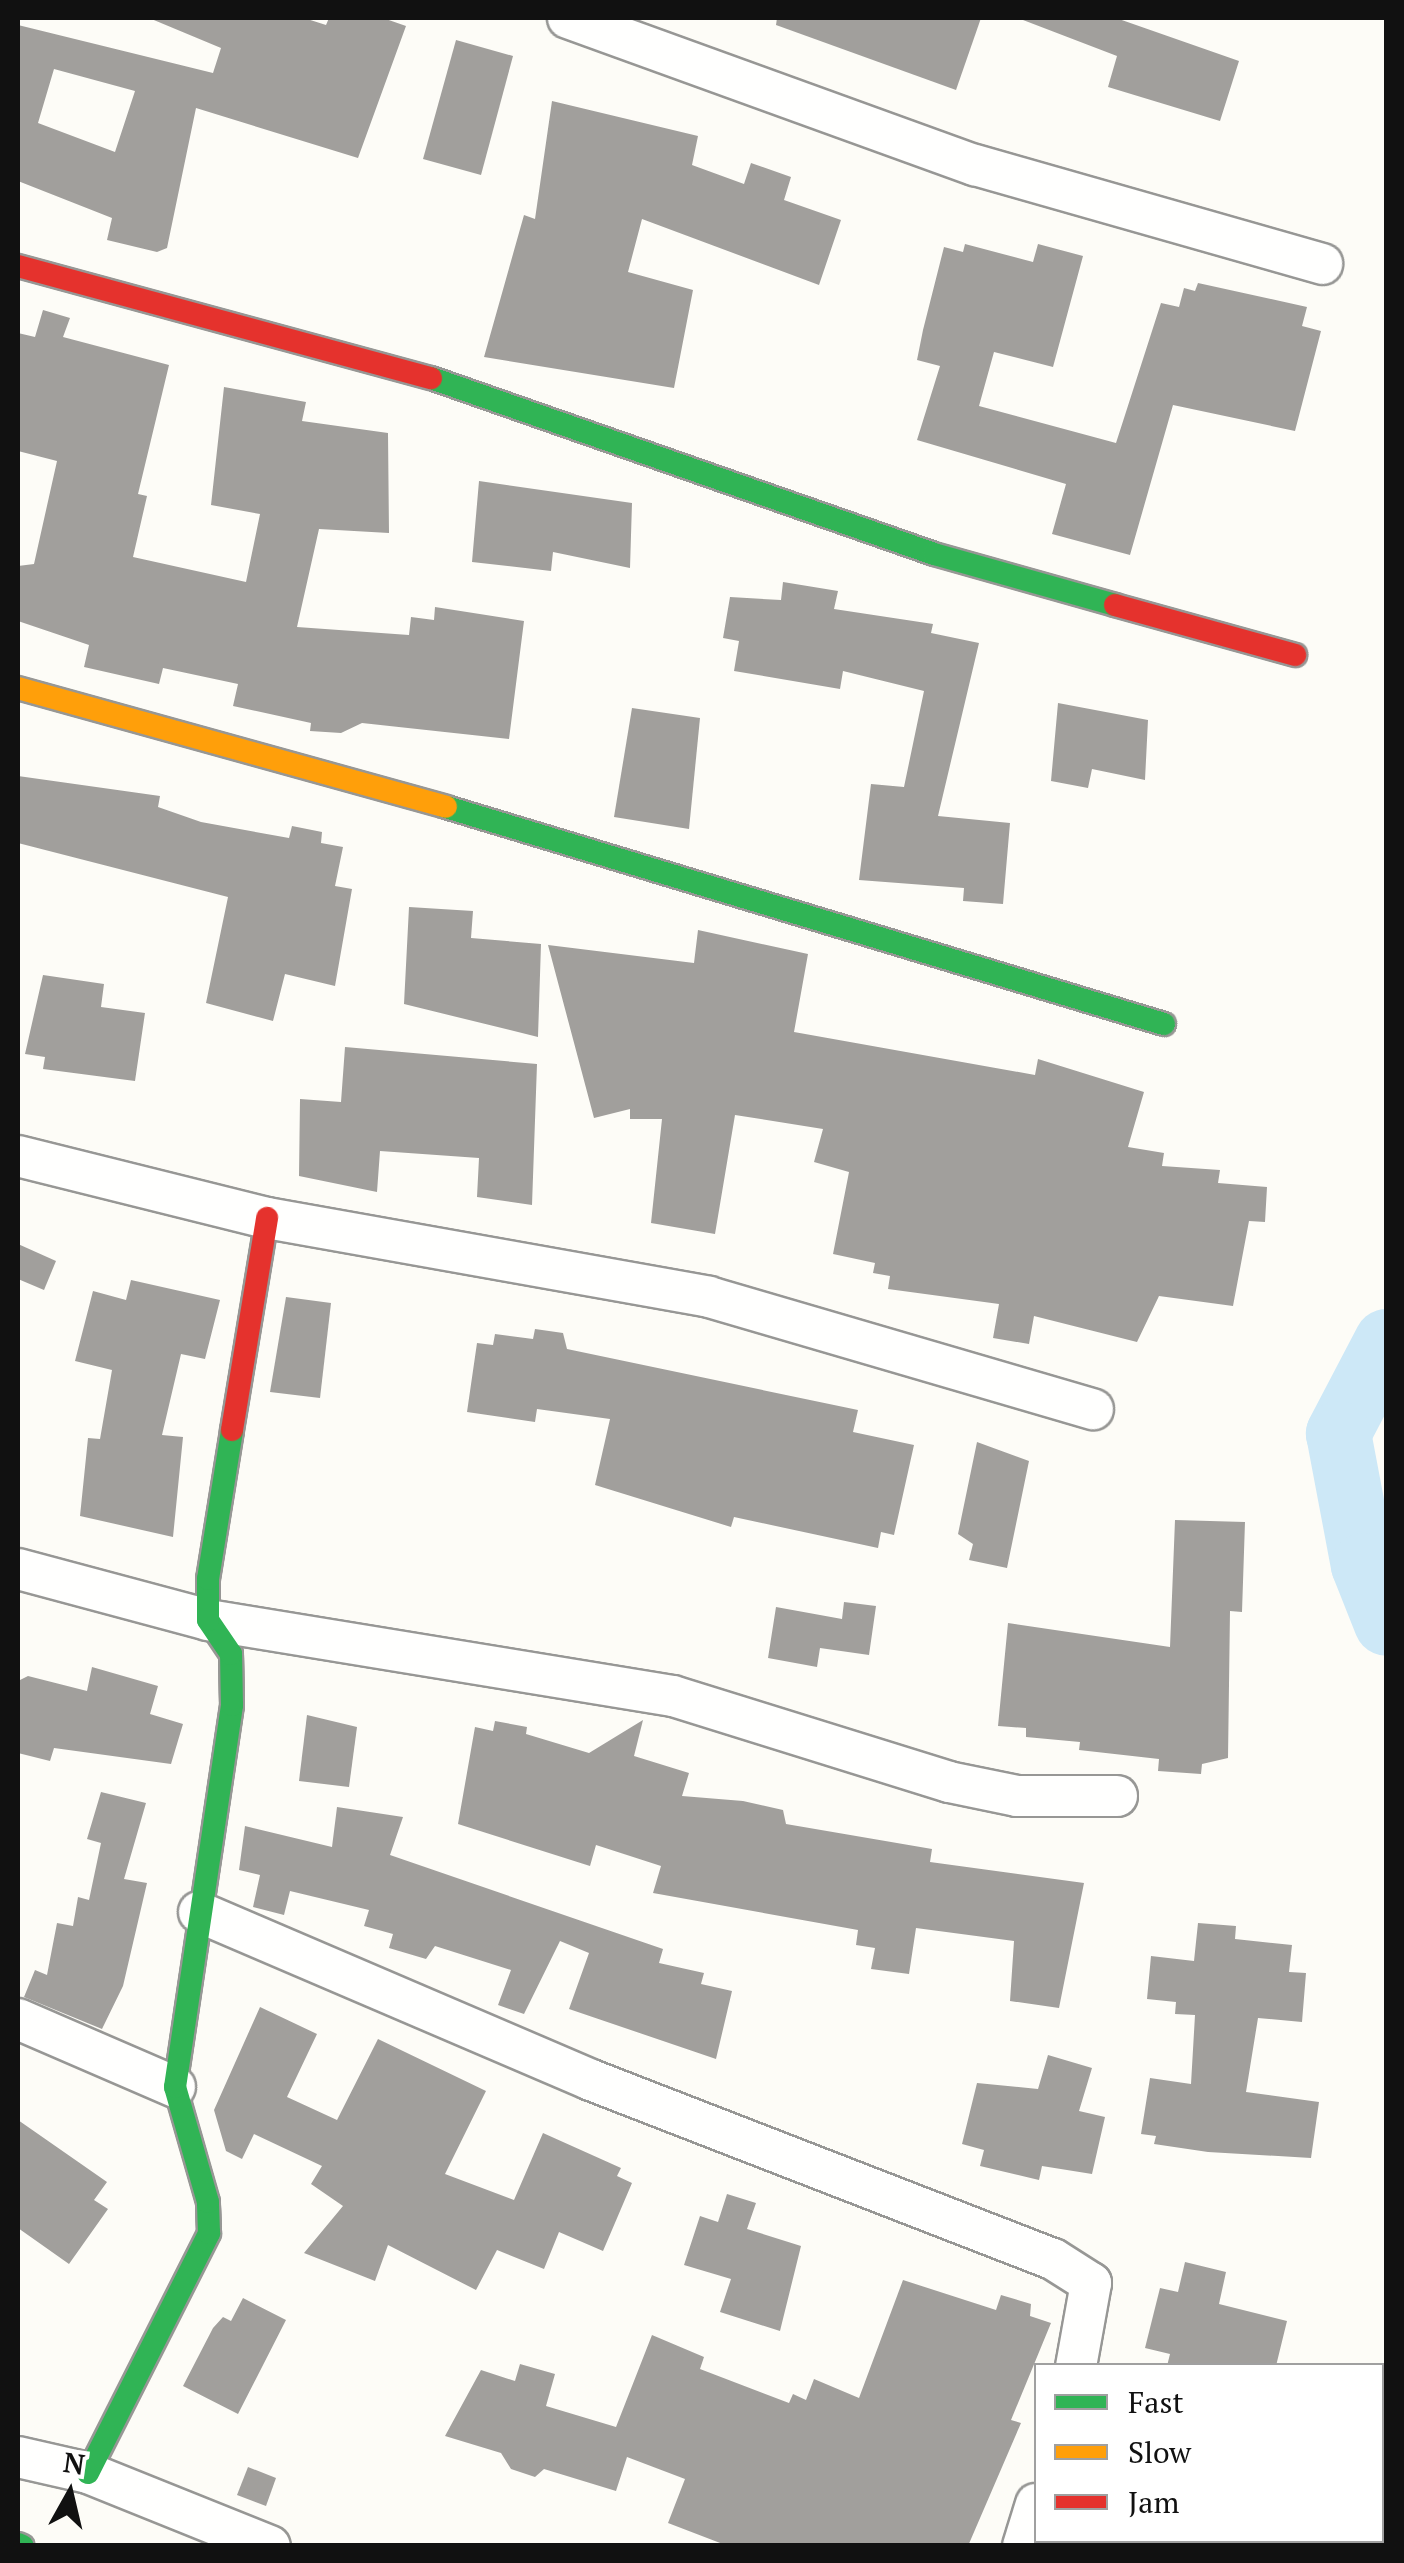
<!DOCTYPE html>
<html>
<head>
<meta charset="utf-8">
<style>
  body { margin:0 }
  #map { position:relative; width:1404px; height:2563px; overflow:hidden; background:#fdfcf7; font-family:"PT Serif",serif }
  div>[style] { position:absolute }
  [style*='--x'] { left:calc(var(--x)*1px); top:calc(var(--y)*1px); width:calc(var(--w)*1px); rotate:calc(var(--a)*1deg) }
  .river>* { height:65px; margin:-32.5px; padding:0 32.5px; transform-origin:32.5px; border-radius:32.5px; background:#cde8f7 }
  .building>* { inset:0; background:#a19f9c }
  .roads { filter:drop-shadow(2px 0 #979795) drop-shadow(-2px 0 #979795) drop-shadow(0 2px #979795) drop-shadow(0 -2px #979795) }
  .street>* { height:40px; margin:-20px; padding:0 20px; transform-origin:20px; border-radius:20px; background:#fffffe }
  .fast>* { height:22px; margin:-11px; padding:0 11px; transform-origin:11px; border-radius:11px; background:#30b455 }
  .slow>* { height:22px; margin:-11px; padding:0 11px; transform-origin:11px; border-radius:11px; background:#ff9f0a }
  .jam>* { height:22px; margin:-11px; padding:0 11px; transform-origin:11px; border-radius:11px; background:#e5322d }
  span { translate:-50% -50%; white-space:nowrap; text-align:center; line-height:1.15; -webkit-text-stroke:10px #fff; paint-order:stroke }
  .frame { position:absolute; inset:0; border:20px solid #111; pointer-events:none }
  .legend { position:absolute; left:1034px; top:2363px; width:350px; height:180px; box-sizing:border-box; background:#fff; border:2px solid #a0a0a0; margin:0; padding:12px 18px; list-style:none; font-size:30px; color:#111 }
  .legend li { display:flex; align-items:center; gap:20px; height:50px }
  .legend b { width:50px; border:2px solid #a0a0a0 }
  .north { position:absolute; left:20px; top:2443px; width:100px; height:100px; -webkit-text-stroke:8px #fff; paint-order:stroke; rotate:8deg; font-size:28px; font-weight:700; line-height:40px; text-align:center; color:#111 }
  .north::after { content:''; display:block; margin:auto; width:35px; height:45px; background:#111; clip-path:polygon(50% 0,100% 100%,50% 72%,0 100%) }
</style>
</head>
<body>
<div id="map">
  <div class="river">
    <i style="--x:1386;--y:1341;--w:104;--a:117.6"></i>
    <i style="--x:1338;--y:1433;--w:134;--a:79.3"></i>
    <i style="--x:1363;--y:1565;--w:62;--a:68.4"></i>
  </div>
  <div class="building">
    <i style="clip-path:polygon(evenodd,149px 18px,304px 18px,326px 25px,329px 18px,383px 18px,406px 26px,358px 158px,196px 108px,167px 248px,157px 252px,107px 240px,112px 218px,18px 181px,18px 25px,213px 73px,221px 48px,149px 18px,54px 69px,135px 91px,115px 152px,38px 123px,54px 69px)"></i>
    <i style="clip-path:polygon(777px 18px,981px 18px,956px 90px,776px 25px)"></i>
    <i style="clip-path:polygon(1116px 18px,1239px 61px,1220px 121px,1108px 87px,1117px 56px,1023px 20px)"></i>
    <i style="clip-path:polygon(456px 40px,513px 56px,481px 175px,423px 159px)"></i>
    <i style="clip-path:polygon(552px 101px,698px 136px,692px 165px,744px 184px,751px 163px,791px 177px,784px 200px,841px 220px,819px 285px,642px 219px,628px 272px,693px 290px,674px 388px,484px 357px,524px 215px,535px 219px)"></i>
    <i style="clip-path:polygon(965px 244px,1033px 262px,1038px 244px,1083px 256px,1053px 367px,994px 352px,979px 406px,1116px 443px,1161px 303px,1179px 307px,1184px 288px,1195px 291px,1198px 283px,1307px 307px,1302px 326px,1321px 331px,1295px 431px,1173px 405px,1130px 555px,1052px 534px,1066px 484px,917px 440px,940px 366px,917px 360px,923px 330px,944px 247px,963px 252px)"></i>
    <i style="clip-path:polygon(43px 310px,70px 318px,63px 337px,169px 365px,138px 494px,147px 496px,133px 557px,246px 582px,260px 514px,211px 505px,224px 387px,306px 402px,302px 421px,388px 433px,389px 533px,319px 529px,297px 627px,409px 635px,411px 617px,434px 620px,435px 607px,524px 621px,509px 739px,362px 723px,341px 733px,310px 731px,311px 723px,233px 706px,238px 684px,163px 668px,159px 684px,84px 667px,89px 645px,18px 621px,18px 566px,34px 564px,57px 461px,18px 451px,18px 333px,35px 337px)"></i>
    <i style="clip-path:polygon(479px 481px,632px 503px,630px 568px,553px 552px,551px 571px,472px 562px)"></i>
    <i style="clip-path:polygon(783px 582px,838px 591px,834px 609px,933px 624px,931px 633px,979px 643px,938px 816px,1010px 823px,1003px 904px,963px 901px,964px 888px,859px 880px,871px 784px,904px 787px,924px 691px,843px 671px,840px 689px,734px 671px,739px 641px,723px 638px,730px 597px,781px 600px)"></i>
    <i style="clip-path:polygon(1058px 703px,1148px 720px,1145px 780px,1092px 769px,1088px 788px,1051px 781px)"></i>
    <i style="clip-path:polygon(632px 708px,700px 718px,689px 829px,614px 817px)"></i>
    <i style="clip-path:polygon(18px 776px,160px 796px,158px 807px,201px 822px,289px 838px,292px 826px,322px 832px,321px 843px,343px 847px,335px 886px,352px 889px,335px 986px,285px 974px,273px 1021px,206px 1003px,228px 897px,18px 843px)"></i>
    <i style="clip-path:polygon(409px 907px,473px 911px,471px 938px,541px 944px,538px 1037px,404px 1004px)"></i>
    <i style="clip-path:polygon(698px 930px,808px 954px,794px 1032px,1035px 1075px,1038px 1059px,1144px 1092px,1128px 1147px,1164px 1153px,1162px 1166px,1220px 1170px,1218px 1183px,1267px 1187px,1265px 1222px,1249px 1221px,1233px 1306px,1159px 1296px,1137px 1342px,1034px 1316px,1029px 1344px,993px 1338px,999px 1304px,888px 1289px,890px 1276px,873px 1273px,875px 1263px,833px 1254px,849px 1172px,814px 1162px,823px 1129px,735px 1115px,715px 1234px,651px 1223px,662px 1119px,630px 1119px,630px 1109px,594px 1118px,548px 945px,694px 963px)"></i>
    <i style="clip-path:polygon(43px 975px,104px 984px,101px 1007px,145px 1013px,135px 1081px,43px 1069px,45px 1057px,25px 1054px)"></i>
    <i style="clip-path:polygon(345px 1047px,537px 1064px,532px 1205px,477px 1197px,479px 1158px,380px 1151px,377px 1192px,299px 1176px,300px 1099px,341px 1102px)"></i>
    <i style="clip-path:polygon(18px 1244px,56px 1261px,44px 1290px,18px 1279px)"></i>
    <i style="clip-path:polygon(131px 1280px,220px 1300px,205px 1359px,181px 1354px,162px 1435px,183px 1437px,173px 1537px,80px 1516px,88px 1438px,100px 1439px,112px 1370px,75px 1361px,93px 1291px,126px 1300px)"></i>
    <i style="clip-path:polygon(286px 1297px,331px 1303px,320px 1398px,270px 1392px)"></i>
    <i style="clip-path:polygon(535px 1329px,563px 1333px,567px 1349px,858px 1410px,853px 1432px,914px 1445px,894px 1535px,881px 1532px,878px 1548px,734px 1517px,731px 1527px,595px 1485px,610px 1419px,537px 1409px,535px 1422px,467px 1412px,477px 1343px,493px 1345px,495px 1334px,533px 1339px)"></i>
    <i style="clip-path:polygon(977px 1442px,1029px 1461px,1007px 1568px,969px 1560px,973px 1544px,958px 1534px)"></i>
    <i style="clip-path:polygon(1175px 1520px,1245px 1522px,1242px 1612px,1230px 1611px,1228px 1758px,1202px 1764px,1201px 1774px,1158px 1771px,1159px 1759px,1079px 1750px,1080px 1742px,1026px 1737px,1026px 1728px,998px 1726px,1008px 1623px,1170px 1647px)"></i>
    <i style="clip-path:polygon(844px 1602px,876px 1606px,869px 1655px,820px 1648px,817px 1667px,768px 1658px,776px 1607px,842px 1619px)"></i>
    <i style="clip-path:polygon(92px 1667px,158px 1686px,150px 1714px,183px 1724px,171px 1764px,54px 1748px,50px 1761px,18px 1753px,18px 1681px,28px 1676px,87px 1691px)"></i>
    <i style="clip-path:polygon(307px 1715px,357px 1727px,349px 1787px,299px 1781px)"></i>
    <i style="clip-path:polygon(643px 1720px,634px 1756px,689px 1773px,682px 1796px,743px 1801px,783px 1810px,786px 1824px,932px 1849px,930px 1862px,1084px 1883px,1059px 2008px,1010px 2001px,1014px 1941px,916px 1928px,909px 1974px,871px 1969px,875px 1948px,856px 1945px,858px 1930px,653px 1893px,661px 1866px,596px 1845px,590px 1866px,458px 1824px,475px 1727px,493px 1731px,495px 1721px,527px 1727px,526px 1734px,589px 1753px)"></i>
    <i style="clip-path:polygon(101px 1792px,146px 1803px,124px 1879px,147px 1883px,123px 1986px,102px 2029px,24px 1997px,35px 1970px,47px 1975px,57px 1923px,73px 1926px,78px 1897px,89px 1900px,101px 1843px,87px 1839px)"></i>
    <i style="clip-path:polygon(337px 1807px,403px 1817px,390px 1855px,663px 1949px,659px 1963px,704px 1973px,701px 1984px,732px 1991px,716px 2059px,569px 2009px,589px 1953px,560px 1941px,524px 2014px,498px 2005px,511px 1970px,435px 1946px,426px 1959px,389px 1948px,393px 1934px,364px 1926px,369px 1910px,290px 1891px,284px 1915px,253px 1907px,260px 1875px,239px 1870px,245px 1826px,332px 1847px)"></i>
    <i style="clip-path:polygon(1198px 1923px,1236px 1926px,1235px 1939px,1292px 1945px,1289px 1972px,1306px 1973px,1302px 2022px,1258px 2018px,1246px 2092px,1319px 2102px,1311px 2158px,1208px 2152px,1154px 2144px,1156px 2136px,1141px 2134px,1150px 2078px,1191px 2084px,1195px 2015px,1175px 2014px,1176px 2002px,1147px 1999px,1151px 1956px,1194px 1961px)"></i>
    <i style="clip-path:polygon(260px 2007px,317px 2034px,287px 2097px,337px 2120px,378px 2039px,486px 2091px,445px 2174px,514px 2200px,543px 2133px,621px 2168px,617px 2176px,632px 2183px,603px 2251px,559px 2232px,544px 2269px,497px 2250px,476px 2290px,388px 2245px,375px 2281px,304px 2253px,343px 2206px,311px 2184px,322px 2166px,254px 2134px,242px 2159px,226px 2151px,214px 2110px)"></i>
    <i style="clip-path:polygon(1048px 2055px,1092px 2068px,1079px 2111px,1105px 2117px,1092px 2174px,1042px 2166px,1039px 2180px,980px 2166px,984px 2150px,962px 2144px,977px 2083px,1038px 2089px)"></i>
    <i style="clip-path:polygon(18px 2120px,107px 2182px,94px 2200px,108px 2209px,69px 2264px,18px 2228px)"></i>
    <i style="clip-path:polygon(727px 2194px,756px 2203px,747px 2229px,801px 2246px,780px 2331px,720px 2312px,731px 2279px,684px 2265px,700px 2216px,718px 2222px)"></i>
    <i style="clip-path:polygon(1185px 2262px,1226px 2272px,1219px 2304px,1287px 2321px,1276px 2366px,1167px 2366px,1170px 2354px,1145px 2348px,1160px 2288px,1178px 2292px)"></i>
    <i style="clip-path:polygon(903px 2280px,996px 2310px,1001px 2295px,1031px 2304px,1030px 2316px,1051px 2323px,1011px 2420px,1021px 2423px,968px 2546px,728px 2546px,668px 2523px,685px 2479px,627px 2457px,616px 2491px,544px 2469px,535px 2477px,511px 2469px,501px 2453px,445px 2436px,481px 2370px,515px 2381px,520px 2364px,555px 2374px,546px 2406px,616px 2427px,652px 2335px,704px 2357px,700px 2369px,789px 2403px,793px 2394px,806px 2400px,814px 2379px,859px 2398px)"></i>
    <i style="clip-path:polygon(243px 2298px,286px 2320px,238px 2414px,183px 2386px,213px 2328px,223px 2317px,231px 2321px)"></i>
    <i style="clip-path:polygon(248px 2467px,276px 2478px,266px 2506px,237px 2495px)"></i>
  </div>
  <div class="roads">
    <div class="street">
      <i style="--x:568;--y:18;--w:433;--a:19.9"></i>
      <i style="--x:975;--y:165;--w:361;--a:15.9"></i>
      <i style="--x:18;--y:1156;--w:257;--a:14"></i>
      <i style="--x:267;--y:1218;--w:449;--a:10.1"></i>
      <i style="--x:709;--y:1297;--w:400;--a:16.3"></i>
      <i style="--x:18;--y:1569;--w:197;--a:15"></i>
      <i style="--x:208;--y:1620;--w:471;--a:9.3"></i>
      <i style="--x:673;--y:1696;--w:289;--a:17.3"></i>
      <i style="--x:949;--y:1782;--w:69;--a:11.6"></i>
      <i style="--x:1017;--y:1796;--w:100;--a:0"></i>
      <i style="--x:199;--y:1912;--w:426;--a:23.2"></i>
      <i style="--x:591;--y:2080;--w:495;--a:21.2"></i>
      <i style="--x:1053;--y:2259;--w:45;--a:32.3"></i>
      <i style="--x:1091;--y:2283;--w:84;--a:100.2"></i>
      <i style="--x:18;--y:2019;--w:171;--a:23.4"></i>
      <i style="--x:18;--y:2457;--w:72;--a:12.9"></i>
      <i style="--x:88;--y:2473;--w:196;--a:21.9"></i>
      <i style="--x:1023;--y:2546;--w:44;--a:-72.8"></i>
    </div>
    <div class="fast">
      <i style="--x:431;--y:378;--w:533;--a:19.28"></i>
      <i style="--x:934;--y:554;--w:188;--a:15.7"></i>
      <i style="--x:446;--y:807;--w:750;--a:16.82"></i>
      <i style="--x:88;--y:2473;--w:269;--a:-63.2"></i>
      <i style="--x:209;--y:2233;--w:31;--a:-92"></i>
      <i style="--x:208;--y:2202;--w:120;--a:-106"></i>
      <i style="--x:175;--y:2087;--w:386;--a:-81.5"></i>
      <i style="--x:232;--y:1705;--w:51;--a:-91.1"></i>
      <i style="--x:231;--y:1654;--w:41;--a:-124.1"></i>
      <i style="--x:208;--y:1620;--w:41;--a:-90"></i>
      <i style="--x:208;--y:1579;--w:151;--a:-80.8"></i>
      <i style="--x:18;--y:2544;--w:5;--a:22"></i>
    </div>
    <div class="slow">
      <i style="--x:18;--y:688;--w:444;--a:15.5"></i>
    </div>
    <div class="jam">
      <i style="--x:18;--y:266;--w:428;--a:15.2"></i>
      <i style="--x:1115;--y:605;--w:187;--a:15.5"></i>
      <i style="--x:232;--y:1430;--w:215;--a:-80.6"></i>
    </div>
  </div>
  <div class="frame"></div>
  <ul class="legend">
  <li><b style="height:12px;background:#30b455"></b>Fast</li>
  <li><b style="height:12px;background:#ff9f0a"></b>Slow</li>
  <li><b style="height:12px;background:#e5322d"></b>Jam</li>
  </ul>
  <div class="north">N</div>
</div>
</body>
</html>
